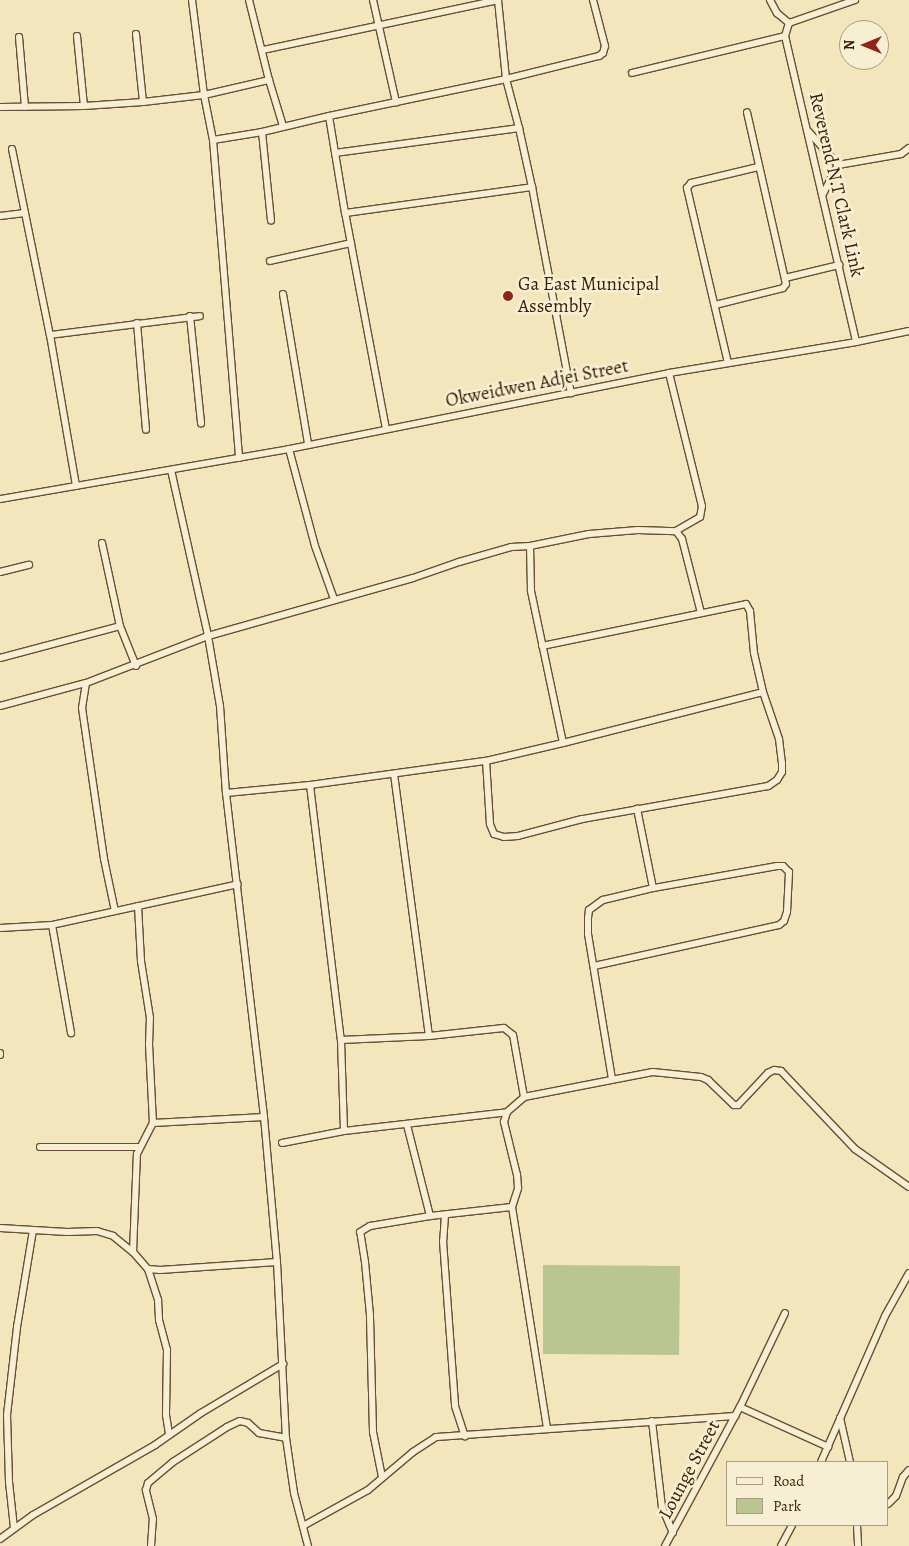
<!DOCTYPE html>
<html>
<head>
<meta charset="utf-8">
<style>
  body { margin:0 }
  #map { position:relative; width:909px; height:1546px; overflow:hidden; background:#f3e6bc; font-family:Alegreya,serif }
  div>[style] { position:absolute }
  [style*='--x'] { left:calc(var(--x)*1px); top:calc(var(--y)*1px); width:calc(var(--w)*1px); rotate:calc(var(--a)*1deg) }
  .green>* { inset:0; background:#b9c692 }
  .roads { filter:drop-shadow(1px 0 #674f32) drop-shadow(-1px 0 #674f32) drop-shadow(0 1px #674f32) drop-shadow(0 -1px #674f32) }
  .minor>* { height:6px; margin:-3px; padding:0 3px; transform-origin:3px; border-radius:3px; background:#f7efd3 }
  .dots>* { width:14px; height:14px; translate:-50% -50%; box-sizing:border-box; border:2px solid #f7efd3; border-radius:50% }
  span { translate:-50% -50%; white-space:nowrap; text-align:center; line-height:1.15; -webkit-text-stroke:5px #f7efd3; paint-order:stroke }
  .street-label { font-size:19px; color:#381d04 }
  .poi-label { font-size:19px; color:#381d04 }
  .left { translate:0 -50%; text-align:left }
  .legend { position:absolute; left:726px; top:1461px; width:162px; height:65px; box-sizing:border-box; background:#f7efd3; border:1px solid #ab9b80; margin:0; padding:6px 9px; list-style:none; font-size:15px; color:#381d04 }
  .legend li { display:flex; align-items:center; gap:10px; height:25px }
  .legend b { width:25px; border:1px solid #ab9b80 }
  .north { position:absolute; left:839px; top:20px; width:50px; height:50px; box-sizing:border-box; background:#f7efd3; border:1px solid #ab9b80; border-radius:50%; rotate:270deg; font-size:14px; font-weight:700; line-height:20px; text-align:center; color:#381d04 }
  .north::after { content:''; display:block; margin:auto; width:18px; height:22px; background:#8f2418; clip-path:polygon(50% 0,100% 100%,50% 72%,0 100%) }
</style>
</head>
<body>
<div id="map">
  <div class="green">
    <i style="clip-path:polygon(543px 1265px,680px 1266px,679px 1355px,543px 1354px)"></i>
  </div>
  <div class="roads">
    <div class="minor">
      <i style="--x:192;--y:0;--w:96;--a:82.8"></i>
      <i style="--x:204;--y:95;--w:46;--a:78.7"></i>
      <i style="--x:213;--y:140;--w:319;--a:85.3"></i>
      <i style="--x:249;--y:0;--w:82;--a:76"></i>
      <i style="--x:269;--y:80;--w:48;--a:73.1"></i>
      <i style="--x:373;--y:0;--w:105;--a:77.3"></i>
      <i style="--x:498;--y:0;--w:79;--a:84.2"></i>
      <i style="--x:506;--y:79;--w:51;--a:75.1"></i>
      <i style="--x:519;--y:128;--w:60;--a:77.6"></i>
      <i style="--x:532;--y:187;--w:210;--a:79.3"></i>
      <i style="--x:770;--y:0;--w:15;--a:62"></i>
      <i style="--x:777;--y:13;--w:16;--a:40"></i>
      <i style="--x:136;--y:34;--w:68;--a:84.1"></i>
      <i style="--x:77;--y:36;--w:70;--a:84.3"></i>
      <i style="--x:785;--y:36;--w:314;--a:76.9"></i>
      <i style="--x:785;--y:36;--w:14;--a:-73"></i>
      <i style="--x:789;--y:23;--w:70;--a:-19.2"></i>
      <i style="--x:19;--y:37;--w:70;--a:85.1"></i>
      <i style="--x:263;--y:50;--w:240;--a:-12"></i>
      <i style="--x:632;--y:73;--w:157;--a:-13.6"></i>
      <i style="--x:0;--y:107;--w:84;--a:-0.7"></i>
      <i style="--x:84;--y:106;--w:59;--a:-3.9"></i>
      <i style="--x:143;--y:102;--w:61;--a:-6.5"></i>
      <i style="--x:204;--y:95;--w:67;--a:-13"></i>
      <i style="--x:262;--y:132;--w:89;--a:84.2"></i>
      <i style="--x:809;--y:132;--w:44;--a:48.7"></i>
      <i style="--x:213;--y:140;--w:50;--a:-9.3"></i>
      <i style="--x:262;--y:132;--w:69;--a:-13.4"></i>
      <i style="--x:12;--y:149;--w:190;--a:78.5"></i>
      <i style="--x:50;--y:335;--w:153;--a:80.2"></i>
      <i style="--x:335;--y:153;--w:186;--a:-7.7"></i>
      <i style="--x:838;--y:165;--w:64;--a:-9.9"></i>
      <i style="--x:901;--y:154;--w:10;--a:-37"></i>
      <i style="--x:823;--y:194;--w:33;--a:-63"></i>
      <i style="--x:345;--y:213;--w:189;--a:-7.9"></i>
      <i style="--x:0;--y:216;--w:25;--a:-7"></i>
      <i style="--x:270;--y:261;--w:83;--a:-12.5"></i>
      <i style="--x:785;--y:278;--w:56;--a:-13.5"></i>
      <i style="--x:283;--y:294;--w:152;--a:80.5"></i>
      <i style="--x:715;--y:305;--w:70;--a:-14"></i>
      <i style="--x:783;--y:288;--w:5;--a:-53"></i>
      <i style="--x:786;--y:284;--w:176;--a:-102.8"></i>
      <i style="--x:190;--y:316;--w:108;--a:84.1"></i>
      <i style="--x:137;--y:323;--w:107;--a:85.2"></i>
      <i style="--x:50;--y:335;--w:151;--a:-7.2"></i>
      <i style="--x:728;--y:363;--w:180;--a:-103.2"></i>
      <i style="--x:687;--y:188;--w:6;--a:-51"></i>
      <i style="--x:691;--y:183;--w:69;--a:-13.4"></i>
      <i style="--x:669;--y:373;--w:137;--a:76.1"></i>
      <i style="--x:702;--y:506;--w:11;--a:100"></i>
      <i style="--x:700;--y:517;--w:28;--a:150"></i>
      <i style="--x:386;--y:429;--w:220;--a:-100.7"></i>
      <i style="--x:345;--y:213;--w:98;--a:-99.4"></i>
      <i style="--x:329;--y:116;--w:181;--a:-11.8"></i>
      <i style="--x:506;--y:79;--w:96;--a:-13.9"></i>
      <i style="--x:599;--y:56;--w:5;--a:-37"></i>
      <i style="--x:603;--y:53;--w:7;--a:-74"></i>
      <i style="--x:605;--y:46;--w:48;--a:-104.6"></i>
      <i style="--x:289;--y:449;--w:100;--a:75"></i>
      <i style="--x:315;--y:546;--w:56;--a:70.3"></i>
      <i style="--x:171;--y:470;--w:170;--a:77.4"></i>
      <i style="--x:208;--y:636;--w:71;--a:80.3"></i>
      <i style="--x:220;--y:706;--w:87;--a:86.1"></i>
      <i style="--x:226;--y:793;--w:326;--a:83.3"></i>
      <i style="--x:264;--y:1117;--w:146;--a:84.9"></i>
      <i style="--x:277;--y:1262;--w:176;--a:87.1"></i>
      <i style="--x:286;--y:1438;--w:56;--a:81.7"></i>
      <i style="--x:294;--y:1493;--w:55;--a:75.2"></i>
      <i style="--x:0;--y:499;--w:293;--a:-9.8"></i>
      <i style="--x:289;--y:449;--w:388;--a:-11.3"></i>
      <i style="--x:669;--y:373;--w:190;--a:-9.4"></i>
      <i style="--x:856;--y:342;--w:54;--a:-11.7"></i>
      <i style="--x:102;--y:543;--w:85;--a:77.8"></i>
      <i style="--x:530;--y:546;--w:60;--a:-11.5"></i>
      <i style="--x:589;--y:534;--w:49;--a:-4.7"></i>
      <i style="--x:638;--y:530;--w:38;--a:2"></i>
      <i style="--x:676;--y:531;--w:10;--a:53"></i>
      <i style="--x:682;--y:539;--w:76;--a:75.6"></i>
      <i style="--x:0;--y:572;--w:30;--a:-14"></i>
      <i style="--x:542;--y:646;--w:208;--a:-11.6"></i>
      <i style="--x:746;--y:604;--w:8;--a:60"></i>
      <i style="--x:750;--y:611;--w:42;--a:84.6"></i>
      <i style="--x:754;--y:653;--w:40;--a:77"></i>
      <i style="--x:0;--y:658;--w:124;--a:-14.9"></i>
      <i style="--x:120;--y:626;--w:43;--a:68.2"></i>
      <i style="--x:86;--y:683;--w:25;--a:99"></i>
      <i style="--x:82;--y:708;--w:153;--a:81.7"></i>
      <i style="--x:104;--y:859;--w:53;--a:78.1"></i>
      <i style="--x:0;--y:706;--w:89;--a:-15"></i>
      <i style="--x:86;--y:683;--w:131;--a:-21.1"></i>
      <i style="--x:208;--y:636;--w:213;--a:-15.8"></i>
      <i style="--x:413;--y:578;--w:49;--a:-19.2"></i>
      <i style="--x:459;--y:562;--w:54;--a:-16.1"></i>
      <i style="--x:511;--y:547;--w:19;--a:-3"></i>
      <i style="--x:530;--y:546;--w:45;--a:88.7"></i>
      <i style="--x:531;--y:591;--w:155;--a:78.1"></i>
      <i style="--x:394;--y:774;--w:264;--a:82.4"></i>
      <i style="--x:310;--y:785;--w:257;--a:83.1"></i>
      <i style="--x:341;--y:1040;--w:91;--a:88.1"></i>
      <i style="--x:226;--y:793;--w:84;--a:-5.4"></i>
      <i style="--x:310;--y:785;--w:178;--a:-7.8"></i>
      <i style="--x:486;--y:761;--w:79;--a:-13.2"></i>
      <i style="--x:563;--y:743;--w:206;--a:-14.3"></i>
      <i style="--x:763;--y:692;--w:50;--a:71.2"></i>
      <i style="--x:779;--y:739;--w:24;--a:83"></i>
      <i style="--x:782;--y:763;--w:9;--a:90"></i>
      <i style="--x:782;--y:772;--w:9;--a:122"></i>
      <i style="--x:777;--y:780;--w:11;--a:146"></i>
      <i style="--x:768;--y:786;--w:189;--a:169.9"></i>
      <i style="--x:582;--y:819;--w:66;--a:165.1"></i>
      <i style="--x:518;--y:836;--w:14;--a:176"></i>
      <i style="--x:504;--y:837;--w:10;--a:-163"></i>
      <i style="--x:494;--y:834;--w:11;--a:-112"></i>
      <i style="--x:490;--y:824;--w:63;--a:-93.6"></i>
      <i style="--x:52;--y:925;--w:110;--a:80"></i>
      <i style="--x:0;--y:928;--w:52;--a:-3.3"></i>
      <i style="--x:52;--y:925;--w:190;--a:-12.4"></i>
      <i style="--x:594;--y:966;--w:189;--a:-12.5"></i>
      <i style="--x:779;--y:925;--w:6;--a:-39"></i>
      <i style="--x:784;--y:921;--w:9;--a:-72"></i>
      <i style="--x:787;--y:912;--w:40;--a:-87.1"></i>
      <i style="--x:789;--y:872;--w:8;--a:-135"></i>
      <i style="--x:783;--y:866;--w:6;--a:180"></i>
      <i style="--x:777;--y:866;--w:126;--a:169.9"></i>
      <i style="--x:341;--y:1040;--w:88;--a:-2.6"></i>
      <i style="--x:429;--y:1036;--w:75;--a:-6.1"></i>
      <i style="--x:504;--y:1028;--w:11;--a:38"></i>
      <i style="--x:513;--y:1035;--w:63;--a:79.9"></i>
      <i style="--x:0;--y:1053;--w:2;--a:90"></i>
      <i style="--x:612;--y:1079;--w:147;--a:-99.4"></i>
      <i style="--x:588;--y:934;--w:16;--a:-90"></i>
      <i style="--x:588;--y:918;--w:8;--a:-83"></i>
      <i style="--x:589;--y:910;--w:17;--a:-36"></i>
      <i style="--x:603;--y:900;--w:51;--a:-13.5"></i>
      <i style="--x:653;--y:888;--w:81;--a:-101.4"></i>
      <i style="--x:153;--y:1123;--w:111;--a:-3.1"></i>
      <i style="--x:407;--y:1125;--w:94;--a:75.8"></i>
      <i style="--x:282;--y:1143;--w:63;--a:-11"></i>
      <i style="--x:344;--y:1131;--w:164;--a:-6.6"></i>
      <i style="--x:40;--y:1147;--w:99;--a:0"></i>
      <i style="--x:445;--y:1215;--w:26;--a:94"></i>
      <i style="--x:443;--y:1241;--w:165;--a:85.8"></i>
      <i style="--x:455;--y:1406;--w:32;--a:72"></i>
      <i style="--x:0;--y:1228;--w:67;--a:3.4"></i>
      <i style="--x:67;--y:1232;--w:30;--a:-2"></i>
      <i style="--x:97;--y:1231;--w:17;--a:17"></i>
      <i style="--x:113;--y:1236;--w:26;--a:39"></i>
      <i style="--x:133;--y:1252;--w:23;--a:49"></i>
      <i style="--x:148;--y:1269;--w:12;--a:5"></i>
      <i style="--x:160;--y:1270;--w:117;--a:-3.9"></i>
      <i style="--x:133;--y:1252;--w:98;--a:-87.7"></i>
      <i style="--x:137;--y:1154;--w:35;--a:-63"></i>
      <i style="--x:153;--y:1123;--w:78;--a:-92.9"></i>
      <i style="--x:149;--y:1045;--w:27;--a:-88"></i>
      <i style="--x:150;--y:1018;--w:58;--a:-99"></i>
      <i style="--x:141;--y:961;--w:55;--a:-93.1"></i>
      <i style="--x:148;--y:1269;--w:33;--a:72"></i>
      <i style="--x:158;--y:1300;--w:20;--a:87"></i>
      <i style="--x:159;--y:1320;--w:31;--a:75"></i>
      <i style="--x:167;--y:1350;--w:65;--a:90.9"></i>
      <i style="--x:166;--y:1415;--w:20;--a:81"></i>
      <i style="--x:740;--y:1407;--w:97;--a:24.4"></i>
      <i style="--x:840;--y:1418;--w:45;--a:77.2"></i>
      <i style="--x:652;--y:1421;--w:87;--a:83.4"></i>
      <i style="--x:662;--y:1507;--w:28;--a:67"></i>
      <i style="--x:547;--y:1428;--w:224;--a:-99"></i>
      <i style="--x:512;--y:1207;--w:20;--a:-72"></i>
      <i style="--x:518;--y:1188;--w:13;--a:-94"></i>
      <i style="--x:517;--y:1175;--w:55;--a:-103.8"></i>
      <i style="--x:504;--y:1122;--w:10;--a:-73"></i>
      <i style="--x:507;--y:1112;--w:23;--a:-41"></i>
      <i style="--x:524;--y:1097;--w:131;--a:-11"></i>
      <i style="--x:653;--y:1072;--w:48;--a:5.9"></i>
      <i style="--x:701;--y:1077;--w:8;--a:23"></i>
      <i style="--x:708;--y:1080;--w:36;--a:44"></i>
      <i style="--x:734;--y:1105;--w:4;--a:0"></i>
      <i style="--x:738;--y:1105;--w:44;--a:-46.8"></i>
      <i style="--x:768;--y:1073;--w:7;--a:-27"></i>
      <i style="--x:774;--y:1070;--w:7;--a:8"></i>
      <i style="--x:781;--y:1071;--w:108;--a:46.5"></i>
      <i style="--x:855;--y:1149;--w:66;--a:35.1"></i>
      <i style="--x:821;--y:1462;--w:159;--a:-66.3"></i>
      <i style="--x:885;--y:1316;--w:49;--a:-60.8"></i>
      <i style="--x:382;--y:1477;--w:46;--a:-101.3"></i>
      <i style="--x:373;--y:1432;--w:117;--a:-91.5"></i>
      <i style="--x:370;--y:1315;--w:53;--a:-95.4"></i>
      <i style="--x:365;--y:1262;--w:30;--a:-99"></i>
      <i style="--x:360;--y:1232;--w:12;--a:-31"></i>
      <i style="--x:370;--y:1226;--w:61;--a:-9.5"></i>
      <i style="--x:430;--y:1216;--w:82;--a:-6.3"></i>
      <i style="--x:888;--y:1504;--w:11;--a:-45"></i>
      <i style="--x:896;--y:1496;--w:20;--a:-70"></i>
      <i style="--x:903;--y:1477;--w:9;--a:-49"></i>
      <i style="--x:857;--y:1525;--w:21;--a:87"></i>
      <i style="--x:303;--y:1526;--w:74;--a:-29"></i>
      <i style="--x:368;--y:1490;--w:59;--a:-40.2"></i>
      <i style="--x:413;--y:1452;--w:27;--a:-33"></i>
      <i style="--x:436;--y:1437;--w:300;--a:-4"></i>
      <i style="--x:14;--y:1528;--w:46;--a:-96.2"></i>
      <i style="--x:9;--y:1482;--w:67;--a:-91.7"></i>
      <i style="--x:7;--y:1415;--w:89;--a:-83.5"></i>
      <i style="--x:17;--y:1327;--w:98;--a:-80.6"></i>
      <i style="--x:0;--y:1539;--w:41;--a:-36"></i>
      <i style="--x:33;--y:1515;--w:141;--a:-29.8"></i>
      <i style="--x:155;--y:1445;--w:56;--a:-34.8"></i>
      <i style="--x:201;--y:1413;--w:96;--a:-30.9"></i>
      <i style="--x:151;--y:1546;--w:27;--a:-86"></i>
      <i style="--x:153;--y:1519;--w:30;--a:-104"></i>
      <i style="--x:146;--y:1490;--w:7;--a:-74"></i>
      <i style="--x:148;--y:1483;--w:33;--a:-40"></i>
      <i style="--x:173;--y:1462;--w:64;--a:-32.9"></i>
      <i style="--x:227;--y:1427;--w:14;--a:-25"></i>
      <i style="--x:240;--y:1421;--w:8;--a:14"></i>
      <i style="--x:248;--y:1423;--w:15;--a:42"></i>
      <i style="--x:259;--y:1433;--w:27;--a:10"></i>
      <i style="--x:665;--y:1546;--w:158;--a:-61.7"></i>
      <i style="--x:740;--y:1407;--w:104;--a:-64.4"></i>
      <i style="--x:781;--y:1546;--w:24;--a:-62"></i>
    </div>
  </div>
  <div class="dots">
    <i style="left:508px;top:296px;background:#8f2418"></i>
  </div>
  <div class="street-label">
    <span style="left:836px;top:185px;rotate:77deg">Reverend N.T Clark Link</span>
    <span style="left:537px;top:384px;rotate:-11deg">Okweidwen Adjei Street</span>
    <span style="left:690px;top:1470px;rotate:-62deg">Lounge Street</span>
  </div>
  <div class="poi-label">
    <span class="left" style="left:518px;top:296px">Ga East Municipal<br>Assembly</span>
  </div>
  <ul class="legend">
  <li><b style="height:6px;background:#f7efd3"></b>Road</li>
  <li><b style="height:14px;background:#b9c692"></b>Park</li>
  </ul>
  <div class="north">N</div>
</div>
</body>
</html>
